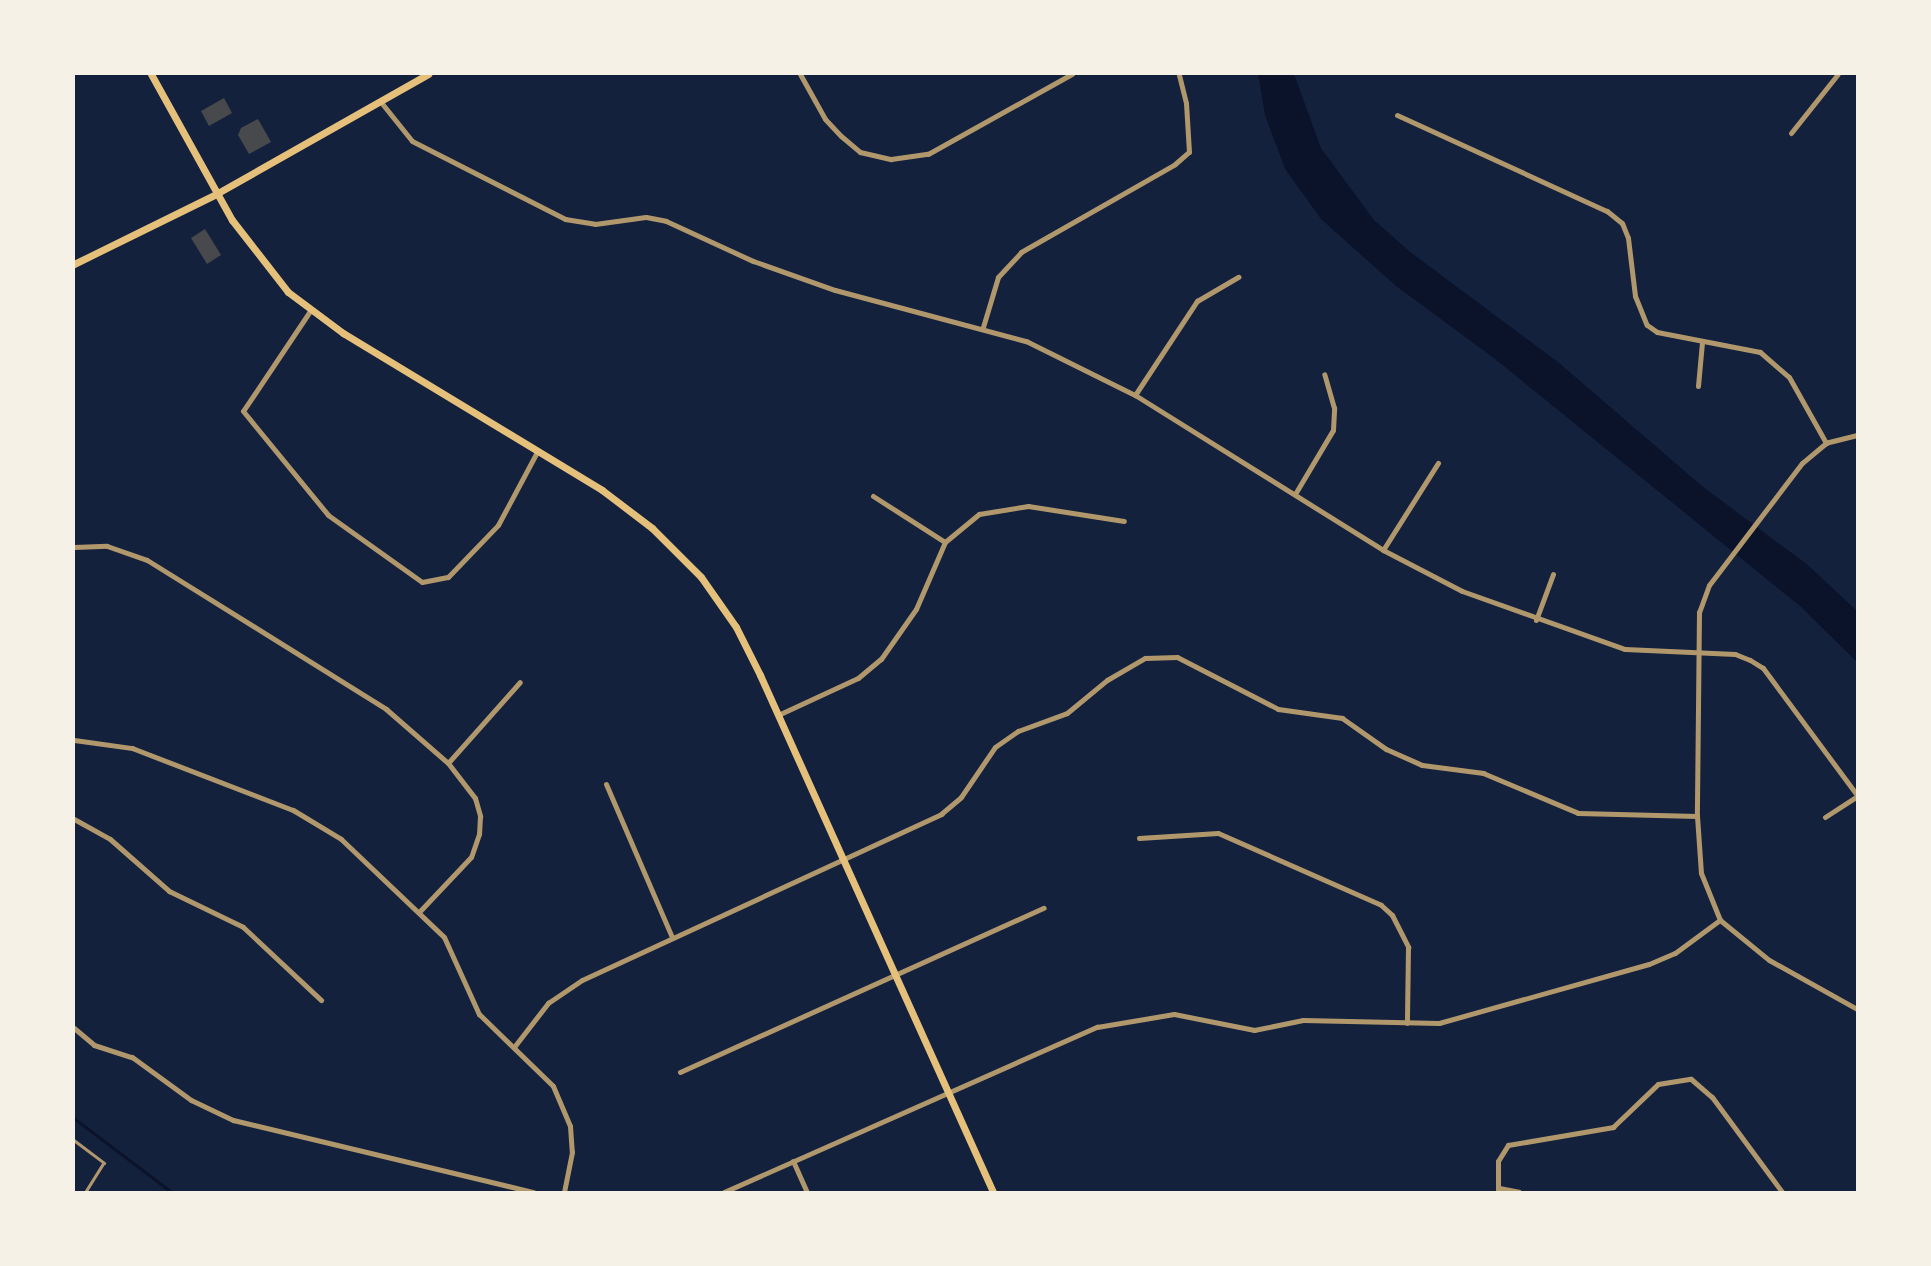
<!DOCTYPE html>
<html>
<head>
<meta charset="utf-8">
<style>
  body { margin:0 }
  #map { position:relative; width:1931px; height:1266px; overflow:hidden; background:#14213d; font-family:"Archivo Narrow",sans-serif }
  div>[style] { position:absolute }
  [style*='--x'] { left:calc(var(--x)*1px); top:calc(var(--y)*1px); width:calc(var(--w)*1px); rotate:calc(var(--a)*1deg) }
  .water>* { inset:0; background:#0b132b }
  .stream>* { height:2.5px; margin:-1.25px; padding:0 1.25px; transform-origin:1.25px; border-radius:1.25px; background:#0b132b }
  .building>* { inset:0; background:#48494c }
  .service>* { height:2.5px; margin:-1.25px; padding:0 1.25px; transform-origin:1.25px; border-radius:1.25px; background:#b1986c }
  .minor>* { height:5px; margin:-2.5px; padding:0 2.5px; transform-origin:2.5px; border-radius:2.5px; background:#b1986c }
  .secondary>* { height:7px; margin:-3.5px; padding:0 3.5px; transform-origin:3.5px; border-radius:3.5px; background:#e5c07b }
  span { translate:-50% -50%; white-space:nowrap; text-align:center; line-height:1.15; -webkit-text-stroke:5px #f6f1e7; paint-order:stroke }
  .frame { position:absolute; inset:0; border:75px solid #f6f1e7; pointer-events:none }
</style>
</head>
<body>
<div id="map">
  <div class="water">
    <i style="clip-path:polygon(1258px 74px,1294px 74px,1321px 148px,1374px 220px,1409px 251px,1558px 362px,1702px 486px,1808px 565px,1857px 611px,1857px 662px,1801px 607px,1495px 359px,1396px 286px,1321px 219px,1285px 169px,1265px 115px)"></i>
  </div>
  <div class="stream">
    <i style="--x:74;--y:1118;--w:123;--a:37.1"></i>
  </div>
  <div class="building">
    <i style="clip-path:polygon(224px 98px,232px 113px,209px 126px,201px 111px)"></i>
    <i style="clip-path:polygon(258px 119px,271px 142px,249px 154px,238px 135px,241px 128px)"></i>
    <i style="clip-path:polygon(205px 229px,221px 255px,207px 264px,191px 238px)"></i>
  </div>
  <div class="service">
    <i style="--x:74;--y:1140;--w:38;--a:37"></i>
    <i style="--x:104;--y:1163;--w:34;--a:122"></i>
  </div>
  <div class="minor">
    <i style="--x:800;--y:74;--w:51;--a:60.9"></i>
    <i style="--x:825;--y:119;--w:23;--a:47"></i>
    <i style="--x:841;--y:136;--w:25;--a:40"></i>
    <i style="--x:860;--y:152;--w:32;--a:13"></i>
    <i style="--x:891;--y:159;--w:37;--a:-8"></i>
    <i style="--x:928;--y:154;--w:165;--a:-29.1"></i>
    <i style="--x:380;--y:101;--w:51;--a:51.3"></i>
    <i style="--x:412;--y:141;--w:172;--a:27"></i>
    <i style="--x:565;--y:219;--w:30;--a:9"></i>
    <i style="--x:595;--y:224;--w:51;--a:-7.8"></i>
    <i style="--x:646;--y:217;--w:20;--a:11"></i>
    <i style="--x:666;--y:221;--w:96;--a:24.7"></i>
    <i style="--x:753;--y:261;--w:87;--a:19.5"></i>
    <i style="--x:835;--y:290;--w:198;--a:15"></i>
    <i style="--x:1026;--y:341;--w:122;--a:26.4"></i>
    <i style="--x:1135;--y:395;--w:292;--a:32"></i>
    <i style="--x:1383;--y:550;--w:89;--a:27.4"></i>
    <i style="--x:1462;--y:591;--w:173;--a:19.6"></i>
    <i style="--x:1625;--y:649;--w:110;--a:2.6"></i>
    <i style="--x:1735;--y:654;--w:16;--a:22"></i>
    <i style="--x:1750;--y:660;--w:15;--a:32"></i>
    <i style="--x:1763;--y:668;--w:158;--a:53.5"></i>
    <i style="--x:1397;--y:115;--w:231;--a:24.6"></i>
    <i style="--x:1607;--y:211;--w:19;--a:39"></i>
    <i style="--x:1622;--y:223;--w:16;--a:68"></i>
    <i style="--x:1628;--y:238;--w:58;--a:83.1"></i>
    <i style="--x:1635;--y:296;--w:31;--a:68"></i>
    <i style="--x:1647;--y:325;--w:12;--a:35"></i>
    <i style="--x:1657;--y:332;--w:105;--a:11"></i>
    <i style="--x:1760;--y:352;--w:38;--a:41"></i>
    <i style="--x:1789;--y:377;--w:76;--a:60.7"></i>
    <i style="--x:1791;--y:133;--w:75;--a:-51.5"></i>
    <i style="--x:310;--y:311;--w:120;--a:123.8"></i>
    <i style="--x:243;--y:411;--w:134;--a:50.7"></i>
    <i style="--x:328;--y:515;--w:115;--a:35.5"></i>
    <i style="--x:422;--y:582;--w:26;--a:-11"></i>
    <i style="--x:448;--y:577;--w:72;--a:-46.1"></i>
    <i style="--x:498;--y:525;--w:83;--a:-61.9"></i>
    <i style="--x:983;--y:327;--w:52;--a:-73.3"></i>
    <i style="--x:998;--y:277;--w:34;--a:-47"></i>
    <i style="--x:1021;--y:252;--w:177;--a:-29.7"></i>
    <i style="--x:1175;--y:164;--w:18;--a:-41"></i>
    <i style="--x:1189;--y:152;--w:49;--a:-93.5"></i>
    <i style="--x:1186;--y:103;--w:30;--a:-104"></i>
    <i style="--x:1698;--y:386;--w:44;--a:-84.8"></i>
    <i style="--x:1135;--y:395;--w:113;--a:-56.6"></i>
    <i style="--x:1197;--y:301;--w:48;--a:-30.3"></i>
    <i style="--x:1857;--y:435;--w:32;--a:166"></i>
    <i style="--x:1826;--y:443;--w:31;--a:140"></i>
    <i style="--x:1802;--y:463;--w:153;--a:127.3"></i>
    <i style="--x:1709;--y:585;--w:29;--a:110"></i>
    <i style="--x:1699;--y:612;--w:204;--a:90.6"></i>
    <i style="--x:1697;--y:816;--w:57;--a:86"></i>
    <i style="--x:1701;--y:873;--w:51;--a:68"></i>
    <i style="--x:1720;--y:920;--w:63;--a:39.2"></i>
    <i style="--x:1769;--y:960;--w:101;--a:29.1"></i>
    <i style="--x:1295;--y:494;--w:74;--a:-59.3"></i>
    <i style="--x:1333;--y:430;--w:22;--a:-87"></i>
    <i style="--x:1334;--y:408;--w:35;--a:-106"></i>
    <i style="--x:873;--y:496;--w:85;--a:32.6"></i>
    <i style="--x:74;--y:547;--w:33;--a:-2"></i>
    <i style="--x:107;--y:546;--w:42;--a:19.3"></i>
    <i style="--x:147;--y:560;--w:282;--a:31.9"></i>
    <i style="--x:386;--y:709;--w:82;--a:41.1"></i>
    <i style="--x:448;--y:763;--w:44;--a:52.4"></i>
    <i style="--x:475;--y:798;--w:19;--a:74"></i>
    <i style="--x:480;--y:816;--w:18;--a:93"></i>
    <i style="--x:479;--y:834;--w:24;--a:109"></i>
    <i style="--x:471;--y:857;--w:76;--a:133.4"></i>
    <i style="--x:1383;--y:550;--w:103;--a:-57.7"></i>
    <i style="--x:1536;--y:620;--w:49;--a:-69.7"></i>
    <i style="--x:778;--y:715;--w:88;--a:-24.8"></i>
    <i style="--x:858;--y:678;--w:30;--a:-40"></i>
    <i style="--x:881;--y:659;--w:61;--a:-55"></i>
    <i style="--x:916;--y:609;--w:73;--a:-66.6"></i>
    <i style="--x:945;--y:542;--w:44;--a:-39.5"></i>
    <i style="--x:979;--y:514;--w:50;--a:-9.3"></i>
    <i style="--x:1028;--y:506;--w:97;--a:8.9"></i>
    <i style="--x:74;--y:740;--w:59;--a:7.9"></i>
    <i style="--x:132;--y:748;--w:173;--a:21.1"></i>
    <i style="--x:293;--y:810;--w:56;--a:31.1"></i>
    <i style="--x:341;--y:839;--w:142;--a:43.6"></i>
    <i style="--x:444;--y:937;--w:85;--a:65.6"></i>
    <i style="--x:479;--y:1014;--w:103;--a:44.2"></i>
    <i style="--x:553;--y:1086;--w:43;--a:67"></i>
    <i style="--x:570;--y:1126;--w:26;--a:86"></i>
    <i style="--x:572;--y:1152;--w:41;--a:101.3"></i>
    <i style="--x:448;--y:763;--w:108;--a:-48.4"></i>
    <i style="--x:606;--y:784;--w:167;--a:66.7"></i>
    <i style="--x:1825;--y:817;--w:38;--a:-33"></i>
    <i style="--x:74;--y:819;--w:41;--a:29.1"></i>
    <i style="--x:110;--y:839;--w:79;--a:41.4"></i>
    <i style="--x:169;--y:891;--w:82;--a:25.9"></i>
    <i style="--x:243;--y:927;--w:107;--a:43.1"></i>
    <i style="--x:1139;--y:838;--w:79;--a:-3.6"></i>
    <i style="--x:1218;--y:833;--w:178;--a:23.8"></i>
    <i style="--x:1381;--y:905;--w:15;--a:42"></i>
    <i style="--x:1392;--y:915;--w:36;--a:63"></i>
    <i style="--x:1408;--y:947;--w:76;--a:90.8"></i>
    <i style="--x:74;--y:1028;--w:26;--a:40"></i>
    <i style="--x:94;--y:1045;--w:40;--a:18"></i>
    <i style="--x:132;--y:1057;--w:73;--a:36.1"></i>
    <i style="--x:191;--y:1100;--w:47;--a:25.5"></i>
    <i style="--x:233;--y:1120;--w:309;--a:13.5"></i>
    <i style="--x:514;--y:1047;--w:56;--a:-52.3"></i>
    <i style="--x:548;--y:1003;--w:41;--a:-34.1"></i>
    <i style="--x:582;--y:980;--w:396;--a:-24.8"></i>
    <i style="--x:941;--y:814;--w:26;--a:-40"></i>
    <i style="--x:961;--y:797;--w:60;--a:-55.8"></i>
    <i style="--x:995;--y:747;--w:28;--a:-35"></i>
    <i style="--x:1018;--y:731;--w:52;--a:-20.2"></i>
    <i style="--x:1067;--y:713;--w:52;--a:-39.5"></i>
    <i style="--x:1107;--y:680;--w:44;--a:-30.1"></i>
    <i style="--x:1145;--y:658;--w:32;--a:-2"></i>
    <i style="--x:1177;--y:657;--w:114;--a:27.2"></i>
    <i style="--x:1278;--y:709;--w:65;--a:8"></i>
    <i style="--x:1342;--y:718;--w:54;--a:35.2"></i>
    <i style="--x:1386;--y:749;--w:39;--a:24"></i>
    <i style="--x:1422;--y:765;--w:62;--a:7.5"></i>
    <i style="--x:1483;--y:773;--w:103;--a:22.8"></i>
    <i style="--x:1578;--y:813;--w:119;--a:1.4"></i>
    <i style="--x:680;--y:1072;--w:399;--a:-24.3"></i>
    <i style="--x:793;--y:1161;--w:34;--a:66"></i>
    <i style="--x:1499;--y:1188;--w:20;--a:11"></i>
    <i style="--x:724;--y:1192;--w:408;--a:-23.9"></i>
    <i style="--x:1097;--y:1027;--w:78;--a:-9.6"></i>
    <i style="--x:1174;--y:1014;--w:82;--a:11.3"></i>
    <i style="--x:1254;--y:1030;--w:50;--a:-11.5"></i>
    <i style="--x:1303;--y:1020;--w:136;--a:1.3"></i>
    <i style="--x:1439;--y:1023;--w:218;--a:-15.7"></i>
    <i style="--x:1649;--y:964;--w:28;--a:-23"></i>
    <i style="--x:1675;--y:953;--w:56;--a:-36.3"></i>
    <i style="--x:1498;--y:1192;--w:31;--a:-90"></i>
    <i style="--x:1498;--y:1161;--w:19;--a:-58"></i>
    <i style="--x:1508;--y:1145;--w:107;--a:-9.7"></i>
    <i style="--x:1613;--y:1127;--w:62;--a:-43.7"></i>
    <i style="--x:1658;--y:1084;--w:33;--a:-9"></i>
    <i style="--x:1691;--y:1079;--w:28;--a:41"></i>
    <i style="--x:1712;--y:1097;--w:118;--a:53.6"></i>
  </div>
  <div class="secondary">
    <i style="--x:151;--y:74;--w:167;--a:61"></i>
    <i style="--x:232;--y:220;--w:91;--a:52.1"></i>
    <i style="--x:288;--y:292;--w:69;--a:36.7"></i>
    <i style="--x:343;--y:333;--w:303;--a:31.2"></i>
    <i style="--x:602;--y:490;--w:63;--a:37.2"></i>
    <i style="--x:652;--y:528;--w:69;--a:45"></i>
    <i style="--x:701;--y:577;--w:61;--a:55"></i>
    <i style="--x:736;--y:627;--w:54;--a:63.4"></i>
    <i style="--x:760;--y:675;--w:567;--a:65.74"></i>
    <i style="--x:74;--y:264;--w:158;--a:-26.2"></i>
    <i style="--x:216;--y:194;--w:244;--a:-29.5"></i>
  </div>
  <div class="frame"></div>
</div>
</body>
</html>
